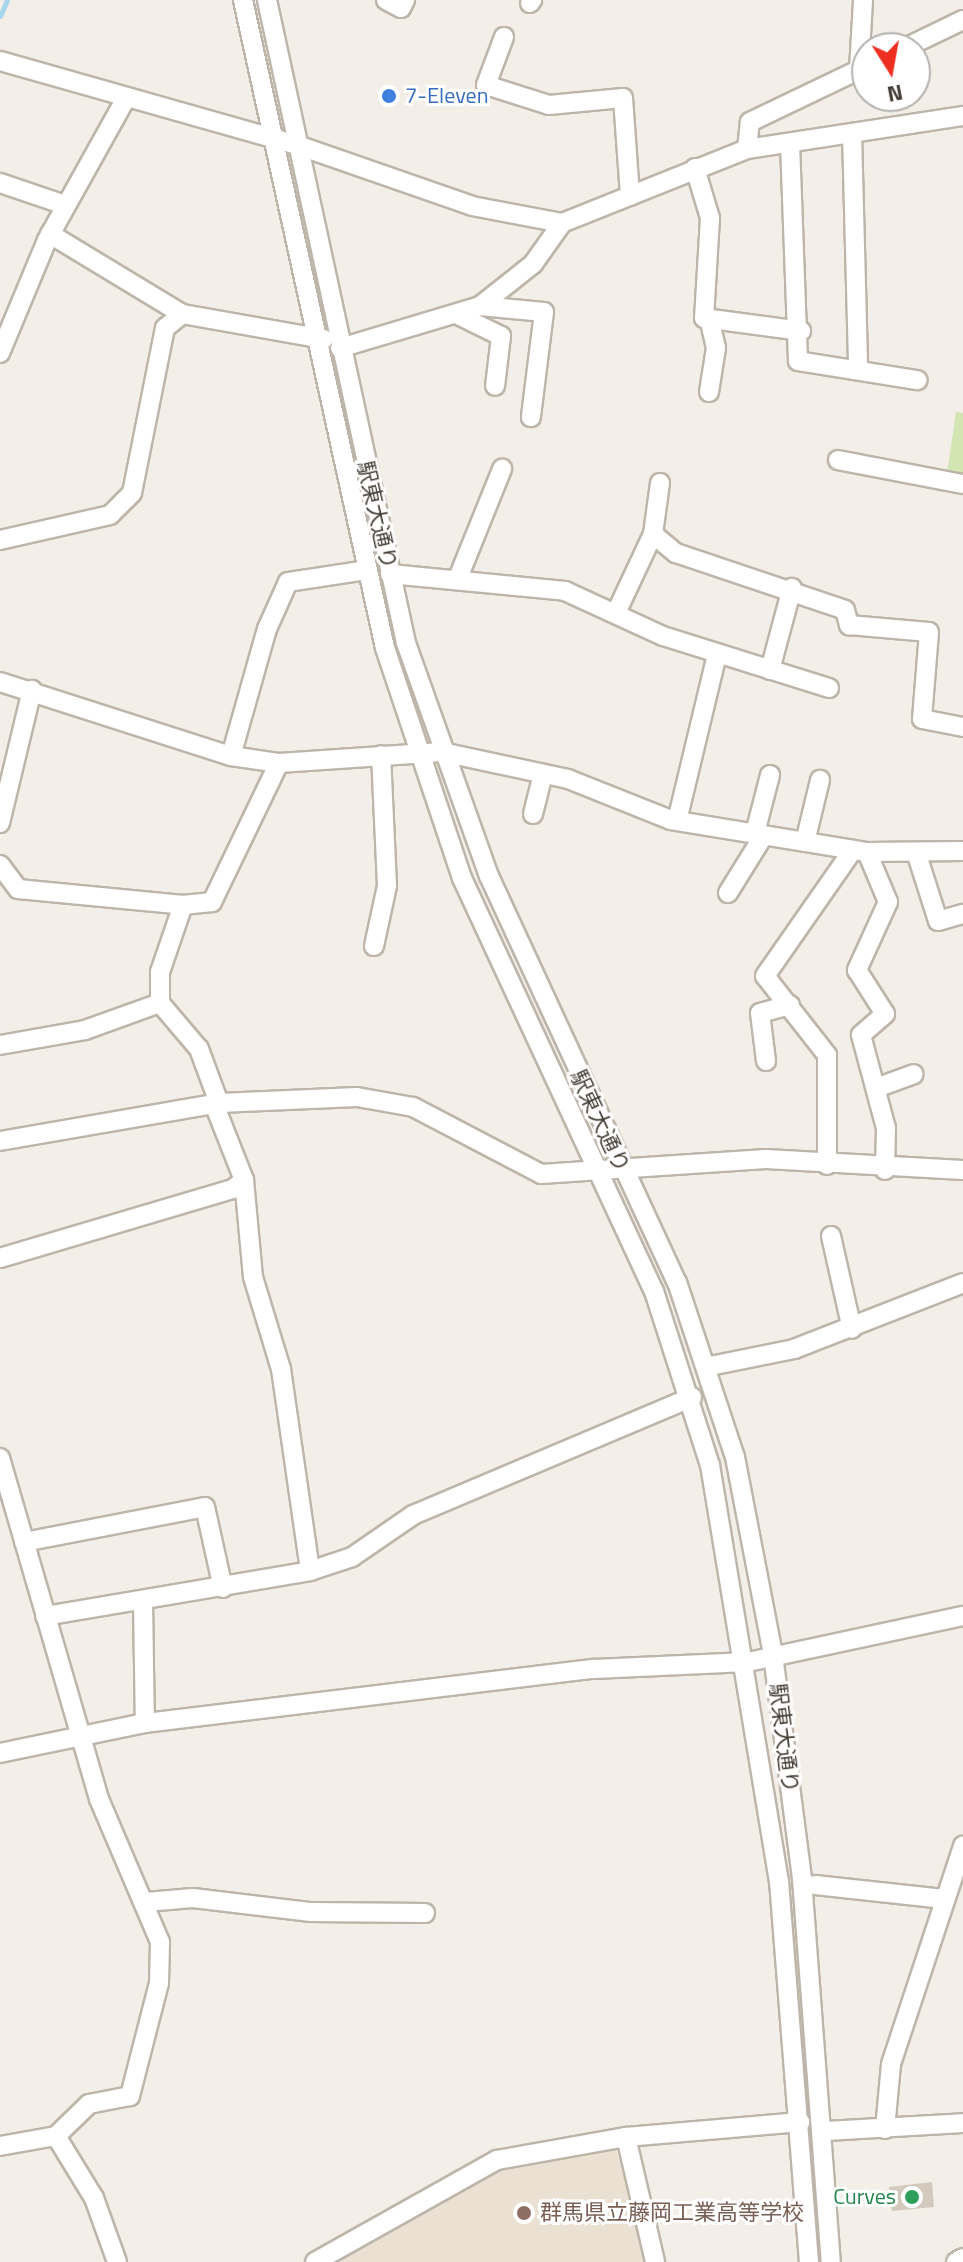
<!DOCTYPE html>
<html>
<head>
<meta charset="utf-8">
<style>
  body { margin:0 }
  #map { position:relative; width:963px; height:2262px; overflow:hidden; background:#f3eee7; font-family:"Titillium Web","Noto Sans JP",sans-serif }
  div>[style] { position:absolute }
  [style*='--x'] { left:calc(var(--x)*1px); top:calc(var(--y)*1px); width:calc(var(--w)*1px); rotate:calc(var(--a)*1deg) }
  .education>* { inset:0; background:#ebe1d2 }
  .green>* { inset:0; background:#d3e5b2 }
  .stream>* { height:5px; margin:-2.5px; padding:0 2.5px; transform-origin:2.5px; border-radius:2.5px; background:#a6d6ec }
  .building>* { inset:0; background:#d4c9bd }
  .roads { filter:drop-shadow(2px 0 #beb5aa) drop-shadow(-2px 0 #beb5aa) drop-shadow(0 2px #beb5aa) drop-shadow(0 -2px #beb5aa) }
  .minor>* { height:18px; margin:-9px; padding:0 9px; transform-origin:9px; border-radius:9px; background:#fff }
  .dots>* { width:22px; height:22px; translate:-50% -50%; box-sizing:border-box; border:4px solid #fff; border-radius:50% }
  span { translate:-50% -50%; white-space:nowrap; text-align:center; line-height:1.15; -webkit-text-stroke:6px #fff; paint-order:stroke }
  .shop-label { font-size:22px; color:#366cbe }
  .left { translate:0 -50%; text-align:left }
  .street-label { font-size:22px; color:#453e36 }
  .leisure-label { font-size:22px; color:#27864d }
  .right { translate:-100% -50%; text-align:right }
  .education-label { font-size:22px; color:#785e54 }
  .north { position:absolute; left:851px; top:32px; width:80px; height:80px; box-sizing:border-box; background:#fff; border:2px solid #b5b2af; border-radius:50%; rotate:169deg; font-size:22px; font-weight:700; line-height:32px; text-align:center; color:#453e36 }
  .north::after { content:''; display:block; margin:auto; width:28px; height:36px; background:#ef2e22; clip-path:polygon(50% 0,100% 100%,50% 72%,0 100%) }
</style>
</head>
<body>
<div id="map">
  <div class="education">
    <i style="clip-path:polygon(614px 2142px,648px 2262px,327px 2262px,499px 2164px)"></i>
  </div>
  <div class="green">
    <i style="clip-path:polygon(956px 412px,963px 413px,963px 476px,947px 473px)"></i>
  </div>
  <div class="stream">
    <i style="--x:0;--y:16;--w:17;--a:-66"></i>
  </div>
  <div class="building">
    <i style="clip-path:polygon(932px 2182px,934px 2207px,892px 2211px,889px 2187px)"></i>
  </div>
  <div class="roads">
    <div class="minor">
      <i style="--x:243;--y:0;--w:663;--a:77.64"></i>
      <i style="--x:385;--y:648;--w:243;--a:71.5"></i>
      <i style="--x:462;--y:878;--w:455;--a:65.1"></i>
      <i style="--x:654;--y:1291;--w:183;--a:72.2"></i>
      <i style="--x:710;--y:1465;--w:422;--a:80.6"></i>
      <i style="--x:779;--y:1881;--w:382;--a:85.5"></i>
      <i style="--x:267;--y:0;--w:658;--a:77.8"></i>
      <i style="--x:406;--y:643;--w:247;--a:70.4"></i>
      <i style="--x:489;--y:876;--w:447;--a:65.2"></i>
      <i style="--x:677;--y:1282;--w:184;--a:71.7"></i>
      <i style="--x:735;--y:1457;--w:202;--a:79.1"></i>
      <i style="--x:773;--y:1655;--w:226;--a:82.6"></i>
      <i style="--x:802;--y:1879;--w:384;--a:85.7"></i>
      <i style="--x:386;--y:0;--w:17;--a:28"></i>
      <i style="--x:401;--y:8;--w:9;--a:-63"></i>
      <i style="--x:530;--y:3;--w:4;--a:-56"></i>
      <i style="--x:504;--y:37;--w:51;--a:110.6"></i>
      <i style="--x:486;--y:85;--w:66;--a:17.6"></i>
      <i style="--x:549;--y:105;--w:74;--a:-5.4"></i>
      <i style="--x:623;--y:98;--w:98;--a:85.9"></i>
      <i style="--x:905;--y:48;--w:64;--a:-25.8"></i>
      <i style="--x:0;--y:61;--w:312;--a:15.8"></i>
      <i style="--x:300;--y:146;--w:182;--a:19.2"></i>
      <i style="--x:472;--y:206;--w:92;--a:10.7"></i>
      <i style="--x:562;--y:223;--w:199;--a:-21.8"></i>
      <i style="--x:747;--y:149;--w:219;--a:-8.7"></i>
      <i style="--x:859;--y:70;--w:70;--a:-86.7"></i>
      <i style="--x:852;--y:133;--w:237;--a:88.5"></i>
      <i style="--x:790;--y:143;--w:218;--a:87.9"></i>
      <i style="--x:798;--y:361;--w:121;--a:9.1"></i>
      <i style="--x:747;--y:149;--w:27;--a:-84"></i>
      <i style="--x:750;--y:122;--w:130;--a:-25.6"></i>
      <i style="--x:695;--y:168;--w:52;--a:73.3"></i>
      <i style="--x:710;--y:218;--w:100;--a:93.4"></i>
      <i style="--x:704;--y:318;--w:98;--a:7.6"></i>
      <i style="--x:0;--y:183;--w:69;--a:18.7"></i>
      <i style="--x:50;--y:234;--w:154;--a:31.2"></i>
      <i style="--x:480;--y:306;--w:64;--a:5.4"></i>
      <i style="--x:544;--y:312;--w:106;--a:97.1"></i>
      <i style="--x:458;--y:315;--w:48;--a:26"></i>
      <i style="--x:501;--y:336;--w:50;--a:96.8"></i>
      <i style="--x:340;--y:348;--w:146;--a:-16.7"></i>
      <i style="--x:480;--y:306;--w:68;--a:-38.4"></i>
      <i style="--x:533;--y:264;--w:50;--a:-54.7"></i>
      <i style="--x:0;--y:353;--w:122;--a:-67.4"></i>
      <i style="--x:47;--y:240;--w:162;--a:-60.9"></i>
      <i style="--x:709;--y:392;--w:45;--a:-81"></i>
      <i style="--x:716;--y:348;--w:28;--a:-103"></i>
      <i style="--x:838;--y:460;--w:127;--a:10.9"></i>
      <i style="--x:660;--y:483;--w:51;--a:97.8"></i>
      <i style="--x:653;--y:534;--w:30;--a:40"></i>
      <i style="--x:676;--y:553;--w:178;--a:18.6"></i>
      <i style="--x:845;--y:610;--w:16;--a:75"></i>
      <i style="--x:849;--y:625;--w:80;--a:5"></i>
      <i style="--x:929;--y:632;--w:87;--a:94.6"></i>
      <i style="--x:922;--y:719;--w:42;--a:11"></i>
      <i style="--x:0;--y:540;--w:113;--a:-12.8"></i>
      <i style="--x:110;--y:515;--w:31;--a:-45"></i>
      <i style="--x:132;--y:493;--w:168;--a:-78.7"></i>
      <i style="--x:165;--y:328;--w:22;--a:-39"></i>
      <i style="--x:182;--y:314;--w:144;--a:10"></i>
      <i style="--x:390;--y:574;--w:176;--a:5.5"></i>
      <i style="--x:565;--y:591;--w:108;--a:24.7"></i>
      <i style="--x:663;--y:636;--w:174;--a:17.4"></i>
      <i style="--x:458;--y:578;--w:118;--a:-68"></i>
      <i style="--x:616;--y:613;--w:87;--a:-64.9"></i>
      <i style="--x:770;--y:670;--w:85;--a:-75"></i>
      <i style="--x:0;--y:682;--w:243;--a:17.8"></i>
      <i style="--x:231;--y:756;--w:49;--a:8.3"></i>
      <i style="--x:279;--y:763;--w:163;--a:-3.9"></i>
      <i style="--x:442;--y:752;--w:129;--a:12.1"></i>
      <i style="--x:568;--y:779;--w:111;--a:21.7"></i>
      <i style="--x:671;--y:820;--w:199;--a:9.3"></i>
      <i style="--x:867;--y:852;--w:96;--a:-0.6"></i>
      <i style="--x:231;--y:756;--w:132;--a:-74.2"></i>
      <i style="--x:267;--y:629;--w:51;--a:-65.9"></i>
      <i style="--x:288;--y:582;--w:80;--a:-8.6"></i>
      <i style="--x:533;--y:814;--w:41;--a:-76"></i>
      <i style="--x:677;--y:821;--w:172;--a:-76.5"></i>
      <i style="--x:0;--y:823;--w:137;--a:-76.5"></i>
      <i style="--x:755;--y:833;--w:60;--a:-75.5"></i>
      <i style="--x:805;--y:842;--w:64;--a:-76.4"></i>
      <i style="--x:867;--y:852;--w:54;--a:67.2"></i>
      <i style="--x:888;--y:902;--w:75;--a:114.5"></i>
      <i style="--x:857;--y:970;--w:52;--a:57.5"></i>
      <i style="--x:885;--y:1014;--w:32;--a:139"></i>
      <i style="--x:861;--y:1035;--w:96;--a:75"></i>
      <i style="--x:886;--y:1128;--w:42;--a:91.4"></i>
      <i style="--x:917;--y:855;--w:69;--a:72.3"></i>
      <i style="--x:938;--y:921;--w:26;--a:-16"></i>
      <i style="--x:0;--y:865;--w:30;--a:53"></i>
      <i style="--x:18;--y:889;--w:166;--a:5.5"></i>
      <i style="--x:728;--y:893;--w:68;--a:-58.2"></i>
      <i style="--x:374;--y:946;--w:61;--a:-77.8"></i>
      <i style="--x:387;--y:886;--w:131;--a:-92.6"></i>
      <i style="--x:0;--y:1045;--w:86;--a:-10"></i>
      <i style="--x:85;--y:1030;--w:80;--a:-19.8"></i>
      <i style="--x:766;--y:1061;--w:48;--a:-97.1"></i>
      <i style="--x:760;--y:1013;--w:31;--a:-15"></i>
      <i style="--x:876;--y:1088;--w:40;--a:-20.2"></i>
      <i style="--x:219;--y:1103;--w:58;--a:-110.3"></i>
      <i style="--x:199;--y:1049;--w:60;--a:-130.3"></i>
      <i style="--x:160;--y:1003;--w:31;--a:-90"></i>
      <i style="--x:160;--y:972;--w:71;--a:-71.1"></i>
      <i style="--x:183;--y:905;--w:29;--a:-6"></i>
      <i style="--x:212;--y:902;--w:154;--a:-64.3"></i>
      <i style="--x:0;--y:1141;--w:222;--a:-9.8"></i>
      <i style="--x:219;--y:1103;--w:138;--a:-2.5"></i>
      <i style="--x:357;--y:1097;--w:57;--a:10.1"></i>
      <i style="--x:413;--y:1107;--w:144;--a:27.6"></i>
      <i style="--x:541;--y:1174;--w:225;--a:-3.8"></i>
      <i style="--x:766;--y:1159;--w:197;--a:3.2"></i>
      <i style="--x:827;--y:1165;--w:110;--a:-90"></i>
      <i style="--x:827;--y:1055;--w:100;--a:-128.1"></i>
      <i style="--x:765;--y:976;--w:154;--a:-55.1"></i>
      <i style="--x:244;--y:1180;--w:97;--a:84.7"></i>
      <i style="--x:253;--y:1277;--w:96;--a:73.1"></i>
      <i style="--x:281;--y:1369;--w:204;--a:81.8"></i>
      <i style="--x:831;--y:1236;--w:95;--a:77.3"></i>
      <i style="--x:0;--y:1258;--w:243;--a:-16.5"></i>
      <i style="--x:233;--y:1189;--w:14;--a:-39"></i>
      <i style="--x:244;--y:1180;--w:82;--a:-111.5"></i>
      <i style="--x:710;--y:1366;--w:86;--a:-11.4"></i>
      <i style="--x:794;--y:1349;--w:181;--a:-21.3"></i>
      <i style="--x:0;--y:1458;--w:355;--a:73.8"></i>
      <i style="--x:99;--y:1799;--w:155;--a:66.9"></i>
      <i style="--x:160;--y:1942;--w:41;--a:91.4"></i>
      <i style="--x:159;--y:1983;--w:117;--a:104.4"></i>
      <i style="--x:130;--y:2096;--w:42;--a:169"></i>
      <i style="--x:89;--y:2104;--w:46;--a:135.9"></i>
      <i style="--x:56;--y:2136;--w:57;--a:169.9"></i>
      <i style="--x:24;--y:1542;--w:184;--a:-10.9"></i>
      <i style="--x:205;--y:1507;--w:83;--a:77.5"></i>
      <i style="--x:143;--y:1602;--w:121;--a:89.1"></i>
      <i style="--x:45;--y:1616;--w:269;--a:-9.6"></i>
      <i style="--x:310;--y:1571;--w:44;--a:-18.4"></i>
      <i style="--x:352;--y:1557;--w:74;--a:-34.5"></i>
      <i style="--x:413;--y:1515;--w:303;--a:-22.9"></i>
      <i style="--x:0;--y:1753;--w:148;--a:-11.7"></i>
      <i style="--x:145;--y:1723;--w:452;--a:-6.9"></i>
      <i style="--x:594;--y:1669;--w:154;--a:-2.6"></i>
      <i style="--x:748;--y:1662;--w:220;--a:-12.1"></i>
      <i style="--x:815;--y:1885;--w:130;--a:6.2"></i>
      <i style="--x:146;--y:1902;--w:47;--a:-4.9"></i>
      <i style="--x:193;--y:1898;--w:119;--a:6.8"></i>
      <i style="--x:311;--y:1912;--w:114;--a:0.5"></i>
      <i style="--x:885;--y:2129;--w:65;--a:-84.7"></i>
      <i style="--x:891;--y:2064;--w:230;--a:-71.7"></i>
      <i style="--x:826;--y:2131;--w:137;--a:-3.3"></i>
      <i style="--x:56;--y:2136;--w:73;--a:58.5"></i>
      <i style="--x:94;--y:2198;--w:68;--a:70.2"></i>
      <i style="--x:626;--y:2137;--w:175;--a:-4.9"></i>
      <i style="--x:315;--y:2262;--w:209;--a:-29.3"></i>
      <i style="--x:497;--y:2160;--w:131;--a:-10.1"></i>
      <i style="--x:626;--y:2137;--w:128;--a:76.9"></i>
      <i style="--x:956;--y:2262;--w:8;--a:-30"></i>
    </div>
  </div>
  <div class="dots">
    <i style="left:389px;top:96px;background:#3f7fe0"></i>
    <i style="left:912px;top:2197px;background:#2e9e5b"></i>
    <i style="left:524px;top:2213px;background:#8d6e63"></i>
  </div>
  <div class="shop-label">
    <span class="left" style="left:405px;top:96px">7-Eleven</span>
  </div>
  <div class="street-label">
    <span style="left:377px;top:515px;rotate:77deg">駅東大通り</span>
    <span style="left:600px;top:1121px;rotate:65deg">駅東大通り</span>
    <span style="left:784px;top:1738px;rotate:83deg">駅東大通り</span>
  </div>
  <div class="leisure-label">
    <span class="right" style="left:896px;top:2197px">Curves</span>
  </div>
  <div class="education-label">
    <span class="left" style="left:540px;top:2213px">群馬県立藤岡工業高等学校</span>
  </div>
  <div class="north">N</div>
</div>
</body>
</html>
